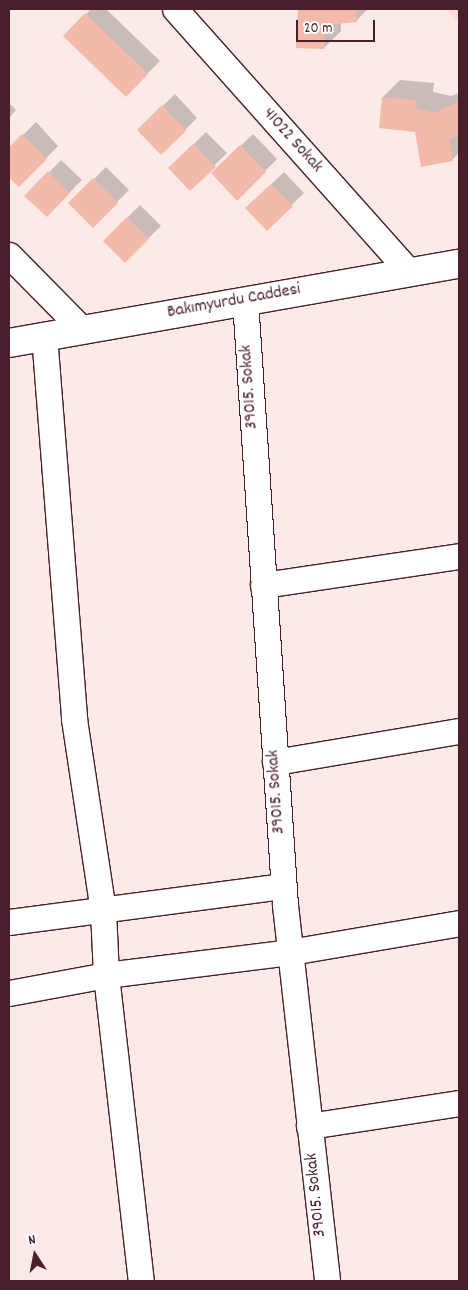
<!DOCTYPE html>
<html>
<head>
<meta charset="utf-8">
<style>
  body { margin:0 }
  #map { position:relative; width:468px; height:1290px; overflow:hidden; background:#fbeae6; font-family:Dekko,sans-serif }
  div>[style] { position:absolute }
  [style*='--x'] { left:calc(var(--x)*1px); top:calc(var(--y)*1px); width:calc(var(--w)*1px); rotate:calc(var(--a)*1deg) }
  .built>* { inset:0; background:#f9dbd4 }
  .shadow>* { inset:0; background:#0003 }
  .building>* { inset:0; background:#f3b9ab }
  .roads { filter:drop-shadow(1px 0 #4a1f2b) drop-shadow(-1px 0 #4a1f2b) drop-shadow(0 1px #4a1f2b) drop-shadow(0 -1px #4a1f2b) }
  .street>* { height:25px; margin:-12.5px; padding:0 12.5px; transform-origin:12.5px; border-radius:12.5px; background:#fff }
  .secondary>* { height:28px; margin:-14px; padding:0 14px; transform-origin:14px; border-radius:14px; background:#fff }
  span { translate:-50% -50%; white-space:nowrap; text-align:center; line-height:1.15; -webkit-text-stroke:4.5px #fff; paint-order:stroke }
  .street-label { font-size:18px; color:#4a1f2b }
  .frame { position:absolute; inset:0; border:10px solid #4a1f2b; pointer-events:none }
  .north { position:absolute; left:10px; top:1230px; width:50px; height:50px; -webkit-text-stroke:4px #fff; paint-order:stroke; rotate:349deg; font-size:14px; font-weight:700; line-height:20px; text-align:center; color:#4a1f2b }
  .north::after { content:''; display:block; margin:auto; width:18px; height:22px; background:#4a1f2b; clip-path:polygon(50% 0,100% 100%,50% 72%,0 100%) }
  .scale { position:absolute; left:296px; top:20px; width:79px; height:22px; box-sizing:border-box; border:2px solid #4a1f2b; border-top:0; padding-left:6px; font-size:15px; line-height:18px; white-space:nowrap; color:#4a1f2b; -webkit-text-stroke:4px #fff; paint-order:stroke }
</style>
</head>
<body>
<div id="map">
  <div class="built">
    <i style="clip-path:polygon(445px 9px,459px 9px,459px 24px)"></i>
  </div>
  <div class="shadow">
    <i style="clip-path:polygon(91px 9px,106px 9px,160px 61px,126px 95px,65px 36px)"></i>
    <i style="clip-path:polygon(299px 9px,368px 9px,357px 20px,341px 22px,341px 31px,324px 48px,297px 47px)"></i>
    <i style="clip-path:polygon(400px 80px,434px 83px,433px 92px,451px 96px,459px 93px,459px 153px,452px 160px,416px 131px,383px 97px)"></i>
    <i style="clip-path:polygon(175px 94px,197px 118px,161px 154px,138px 130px)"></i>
    <i style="clip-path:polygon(9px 103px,16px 110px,9px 118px)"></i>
    <i style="clip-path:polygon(36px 122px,58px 146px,19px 186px,9px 176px,9px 149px)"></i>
    <i style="clip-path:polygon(206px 132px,227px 153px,190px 189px,182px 156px)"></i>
    <i style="clip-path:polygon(253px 134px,277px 159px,237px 199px,213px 173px)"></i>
    <i style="clip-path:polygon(61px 160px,82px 180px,47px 215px,26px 196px)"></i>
    <i style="clip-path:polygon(106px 167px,129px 190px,93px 226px,70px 203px)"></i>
    <i style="clip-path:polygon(284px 172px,304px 193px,267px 229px,247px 208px)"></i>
    <i style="clip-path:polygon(140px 205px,161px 226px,125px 261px,104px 241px)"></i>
  </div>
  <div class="building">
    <i style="clip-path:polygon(298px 9px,356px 9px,357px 22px,325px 25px,324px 49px,296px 48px)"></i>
    <i style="clip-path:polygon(85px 13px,148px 74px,126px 97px,63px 36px)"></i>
    <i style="clip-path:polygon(382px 97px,417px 100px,416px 108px,434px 113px,459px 101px,459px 135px,449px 140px,453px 161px,421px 167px,415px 132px,379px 128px)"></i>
    <i style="clip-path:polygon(162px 105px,186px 131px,161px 155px,137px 130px)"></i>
    <i style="clip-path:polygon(22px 134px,47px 159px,19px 187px,9px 178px,9px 147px)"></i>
    <i style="clip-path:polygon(193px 144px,216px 167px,190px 191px,168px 168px)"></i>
    <i style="clip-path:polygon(240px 145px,266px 172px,237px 201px,211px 173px)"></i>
    <i style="clip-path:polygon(48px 171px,70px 193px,47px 217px,24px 196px)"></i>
    <i style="clip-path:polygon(93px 178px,118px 203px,93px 228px,68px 203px)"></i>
    <i style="clip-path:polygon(271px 184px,293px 206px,267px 231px,245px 208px)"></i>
    <i style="clip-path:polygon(127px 217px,149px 239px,125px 263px,103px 241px)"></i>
  </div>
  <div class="roads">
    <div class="street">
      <i style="--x:175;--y:9;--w:352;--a:48.3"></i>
      <i style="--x:9;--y:255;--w:104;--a:45.4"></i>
      <i style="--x:245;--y:300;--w:606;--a:86.22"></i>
      <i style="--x:285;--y:905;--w:378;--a:83.6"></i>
      <i style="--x:44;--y:335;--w:385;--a:85.5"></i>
      <i style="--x:74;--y:719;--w:194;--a:81.4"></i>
      <i style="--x:103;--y:911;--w:64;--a:87.3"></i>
      <i style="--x:106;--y:975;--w:308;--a:83.5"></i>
      <i style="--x:263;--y:585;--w:198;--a:-8.4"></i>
      <i style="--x:275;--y:762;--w:187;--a:-9.6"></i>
      <i style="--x:9;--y:922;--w:276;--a:-7.5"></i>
      <i style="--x:9;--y:993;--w:99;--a:-10.5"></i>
      <i style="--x:106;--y:975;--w:185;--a:-7.1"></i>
      <i style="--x:290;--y:952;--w:171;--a:-9.7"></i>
      <i style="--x:309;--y:1126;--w:152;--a:-8.7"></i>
    </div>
    <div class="secondary">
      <i style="--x:9;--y:343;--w:457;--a:-10"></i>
    </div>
  </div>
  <div class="street-label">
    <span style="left:292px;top:141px;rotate:48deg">41022 Sokak</span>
    <span style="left:234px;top:302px;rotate:-10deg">Bakımyurdu Caddesi</span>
    <span style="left:250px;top:387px;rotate:-94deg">39015. Sokak</span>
    <span style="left:277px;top:792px;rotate:-94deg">39015. Sokak</span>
    <span style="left:317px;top:1195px;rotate:-96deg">39015. Sokak</span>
  </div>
  <div class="frame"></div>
  <div class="north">N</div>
  <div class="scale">20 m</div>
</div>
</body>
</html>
